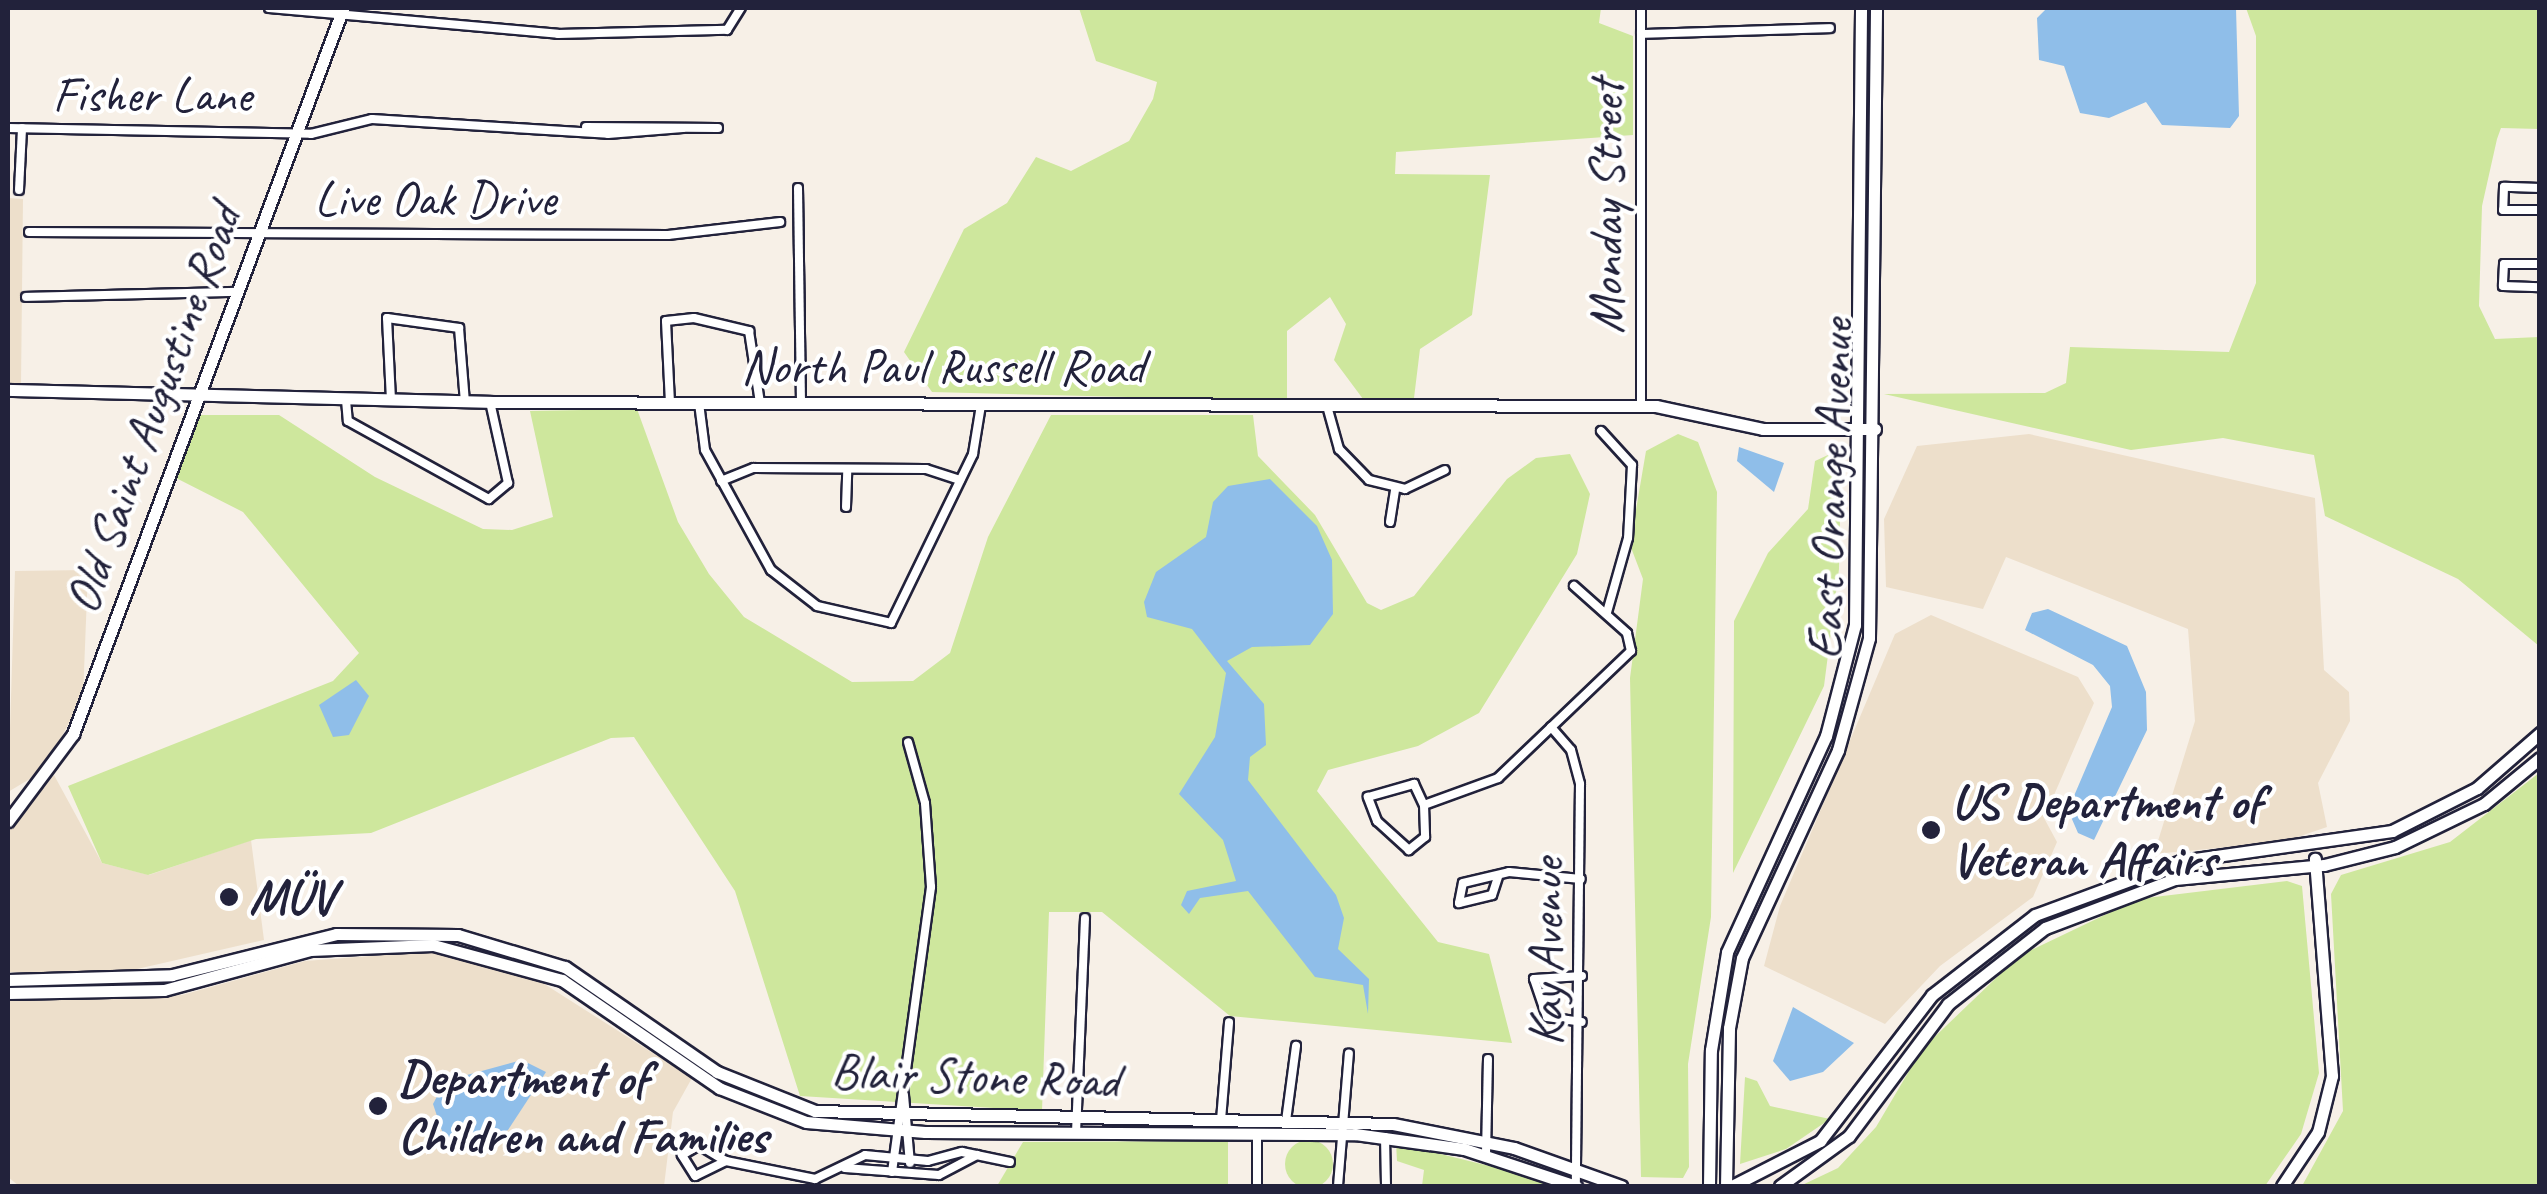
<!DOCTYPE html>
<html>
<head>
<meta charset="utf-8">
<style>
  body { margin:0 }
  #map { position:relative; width:2547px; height:1194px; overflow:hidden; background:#f7f0e7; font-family:Caveat,sans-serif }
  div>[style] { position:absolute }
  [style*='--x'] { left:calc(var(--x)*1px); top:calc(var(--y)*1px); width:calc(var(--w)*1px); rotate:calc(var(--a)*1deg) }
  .built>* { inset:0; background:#eddfcb }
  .green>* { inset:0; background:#cee79d }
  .round { border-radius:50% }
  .water>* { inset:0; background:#8fbee9 }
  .roads { filter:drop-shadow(2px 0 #22223b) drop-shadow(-2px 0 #22223b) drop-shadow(0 2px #22223b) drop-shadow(0 -2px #22223b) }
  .street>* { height:8px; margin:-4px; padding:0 4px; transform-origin:4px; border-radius:4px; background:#fff }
  .secondary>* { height:11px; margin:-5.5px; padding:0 5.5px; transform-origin:5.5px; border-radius:5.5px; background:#fff }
  .dots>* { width:28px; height:28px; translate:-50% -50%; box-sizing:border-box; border:5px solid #fff; border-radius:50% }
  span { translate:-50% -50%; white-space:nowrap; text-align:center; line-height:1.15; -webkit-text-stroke:8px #fff; paint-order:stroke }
  .street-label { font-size:50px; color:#22223b }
  .poi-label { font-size:50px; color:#22223b; font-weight:700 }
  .left { translate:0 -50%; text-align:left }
  .frame { position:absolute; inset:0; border:10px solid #22223b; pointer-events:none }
</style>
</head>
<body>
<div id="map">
  <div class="built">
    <i style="clip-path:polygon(8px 198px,23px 199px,21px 385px,8px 384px)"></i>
    <i style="clip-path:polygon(2029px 434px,2315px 498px,2324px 670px,2349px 692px,2350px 721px,2318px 783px,2327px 827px,2283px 842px,2154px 854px,2195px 721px,2188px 629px,2006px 557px,1983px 609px,1886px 587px,1884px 519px,1917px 446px)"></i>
    <i style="clip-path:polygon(88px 570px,83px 697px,43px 771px,8px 792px,15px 571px)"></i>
    <i style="clip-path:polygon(1931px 615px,2078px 677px,2094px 703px,2044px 818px,2057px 842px,2033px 897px,1940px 966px,1885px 1024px,1764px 966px,1780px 906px,1895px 634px)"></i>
    <i style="clip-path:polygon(54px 775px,102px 863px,149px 875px,251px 840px,264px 940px,124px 972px,8px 972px,8px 832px)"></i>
    <i style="clip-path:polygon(437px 951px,535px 978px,692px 1078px,673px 1112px,664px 1186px,19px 1186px,8px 1177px,8px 1000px,182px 995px,305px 961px)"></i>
  </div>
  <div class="green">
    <i style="clip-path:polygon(1079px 8px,1601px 8px,1599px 23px,1633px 36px,1633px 135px,1396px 152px,1395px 174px,1490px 175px,1472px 315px,1420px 349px,1414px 398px,1363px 399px,1334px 360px,1346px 324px,1330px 297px,1287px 331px,1287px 401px,932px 392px,904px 352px,964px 229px,1007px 203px,1036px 157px,1071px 171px,1129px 141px,1153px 99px,1157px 82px,1096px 61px)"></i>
    <i style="clip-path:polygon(2246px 8px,2539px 8px,2539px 129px,2501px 128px,2497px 139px,2482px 206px,2479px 306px,2495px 339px,2539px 337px,2539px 646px,2458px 579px,2325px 516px,2314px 455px,2223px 438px,2131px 450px,1884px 394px,2045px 393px,2066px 383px,2070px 347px,2229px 352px,2256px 283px,2256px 36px)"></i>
    <i style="clip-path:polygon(637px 409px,678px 522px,709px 574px,744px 617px,852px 682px,913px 681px,950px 653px,988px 537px,1051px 415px,1253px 415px,1258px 456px,1315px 515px,1367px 603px,1381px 610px,1414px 596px,1507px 479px,1536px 458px,1570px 454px,1590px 494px,1577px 554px,1479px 713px,1418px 746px,1328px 770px,1317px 791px,1438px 942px,1489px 954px,1512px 1043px,1230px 1016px,1102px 912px,1049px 912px,1042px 1111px,800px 1096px,735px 891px,634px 737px,611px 738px,371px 833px,256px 839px,148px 875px,102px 863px,68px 786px,333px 681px,359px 653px,243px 512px,174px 477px,200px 415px,279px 415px,375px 477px,483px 529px,512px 530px,553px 517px,530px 411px)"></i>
    <i style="clip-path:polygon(1678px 434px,1698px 442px,1717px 492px,1711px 917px,1688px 1064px,1689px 1167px,1683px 1178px,1641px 1177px,1630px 678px,1643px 579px,1630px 545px,1646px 451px)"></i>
    <i style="clip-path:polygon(1828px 455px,1841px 470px,1839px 569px,1824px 686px,1733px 873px,1734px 621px,1768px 553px,1808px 509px,1815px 461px)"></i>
    <i style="clip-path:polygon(2539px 773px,2539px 1186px,2302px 1186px,2343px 1111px,2331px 894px,2341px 875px,2450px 842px)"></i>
    <i style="clip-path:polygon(2287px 881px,2302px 886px,2319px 1073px,2301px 1134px,2265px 1186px,1800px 1186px,1838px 1168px,1876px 1127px,1922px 1049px,2019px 956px,2138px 899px)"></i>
    <i style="clip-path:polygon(1745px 1077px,1757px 1081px,1770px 1106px,1830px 1119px,1786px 1149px,1740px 1164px)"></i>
    <i class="round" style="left:1285px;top:1140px;width:48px;height:48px"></i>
    <i style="clip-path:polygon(1228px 1141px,1228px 1186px,997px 1186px,1023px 1142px)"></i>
    <i style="clip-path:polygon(1396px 1143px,1546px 1180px,1545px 1186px,1422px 1186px,1424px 1170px,1397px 1161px)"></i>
  </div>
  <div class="water">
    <i style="clip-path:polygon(2236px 8px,2239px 116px,2230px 128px,2162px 125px,2146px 102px,2109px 118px,2080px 113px,2064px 66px,2039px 60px,2037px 18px,2046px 9px)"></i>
    <i style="clip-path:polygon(1739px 447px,1784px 463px,1774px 492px,1737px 461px)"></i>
    <i style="clip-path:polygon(1270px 479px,1317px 526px,1332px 560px,1333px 614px,1310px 645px,1252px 647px,1227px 661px,1264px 704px,1266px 745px,1250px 757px,1248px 780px,1336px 895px,1344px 918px,1338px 949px,1369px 979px,1368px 1014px,1363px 985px,1315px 977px,1248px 891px,1200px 898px,1189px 914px,1181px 905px,1187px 891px,1236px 881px,1223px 840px,1179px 794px,1215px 737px,1226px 673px,1192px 629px,1147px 617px,1144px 602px,1156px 572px,1206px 537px,1213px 502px,1228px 486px)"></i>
    <i style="clip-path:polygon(2048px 609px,2127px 646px,2146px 692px,2147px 730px,2094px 840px,2078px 833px,2068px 810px,2112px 707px,2110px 686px,2093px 665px,2025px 630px,2032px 613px)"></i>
    <i style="clip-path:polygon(356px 680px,369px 696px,349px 735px,333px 737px,319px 705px)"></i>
    <i style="clip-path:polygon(1793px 1007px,1854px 1043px,1823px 1072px,1790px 1081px,1773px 1061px)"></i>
    <i style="clip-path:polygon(522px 1060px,546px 1072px,508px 1130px,469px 1148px,445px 1140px,433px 1104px,445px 1081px)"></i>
  </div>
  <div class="roads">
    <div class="street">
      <i style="--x:269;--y:8;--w:290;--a:5.1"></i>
      <i style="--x:558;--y:34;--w:169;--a:-1.4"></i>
      <i style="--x:727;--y:30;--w:26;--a:-58"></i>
      <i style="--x:1641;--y:34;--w:189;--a:-1.8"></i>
      <i style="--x:586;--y:127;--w:132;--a:0.4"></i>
      <i style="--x:8;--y:128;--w:303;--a:1.1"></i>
      <i style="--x:311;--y:134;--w:63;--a:-13.8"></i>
      <i style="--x:372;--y:119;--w:236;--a:3.6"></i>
      <i style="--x:608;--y:134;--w:75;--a:-4.6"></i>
      <i style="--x:798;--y:188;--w:214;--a:89.2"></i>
      <i style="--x:2540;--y:188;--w:36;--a:-178"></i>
      <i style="--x:2504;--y:187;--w:23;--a:92"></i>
      <i style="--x:2503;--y:210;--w:37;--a:0"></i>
      <i style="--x:19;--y:190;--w:62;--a:-87.2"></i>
      <i style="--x:29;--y:232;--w:639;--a:0.27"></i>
      <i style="--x:668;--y:235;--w:113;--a:-6.6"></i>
      <i style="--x:2540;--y:264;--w:36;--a:180"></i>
      <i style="--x:2504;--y:264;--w:22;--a:93"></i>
      <i style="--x:2503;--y:286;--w:37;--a:2"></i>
      <i style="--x:26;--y:297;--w:209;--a:-1.4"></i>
      <i style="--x:346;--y:400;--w:21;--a:85"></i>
      <i style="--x:348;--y:421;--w:161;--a:29"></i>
      <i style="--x:489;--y:499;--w:25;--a:-40"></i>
      <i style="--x:508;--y:483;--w:83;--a:-102.5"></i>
      <i style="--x:391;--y:400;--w:82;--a:-92.8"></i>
      <i style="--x:387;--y:318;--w:73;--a:7.9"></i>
      <i style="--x:459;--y:328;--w:74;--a:85.4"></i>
      <i style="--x:670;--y:403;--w:82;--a:-92.8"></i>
      <i style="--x:666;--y:321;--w:28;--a:-6"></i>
      <i style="--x:694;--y:318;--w:57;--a:13.3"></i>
      <i style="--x:749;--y:331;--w:73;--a:81.3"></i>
      <i style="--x:699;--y:403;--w:47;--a:82.7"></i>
      <i style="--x:705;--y:450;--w:137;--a:61.2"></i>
      <i style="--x:771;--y:570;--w:58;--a:38"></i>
      <i style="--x:817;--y:606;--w:76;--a:12.9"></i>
      <i style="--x:891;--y:623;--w:188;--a:-64.1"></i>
      <i style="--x:973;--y:454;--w:50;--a:-80.7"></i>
      <i style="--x:1327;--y:406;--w:45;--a:74.4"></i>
      <i style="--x:1339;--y:449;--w:43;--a:45.9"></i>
      <i style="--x:1369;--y:480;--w:37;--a:14"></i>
      <i style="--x:1405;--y:489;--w:44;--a:-25.4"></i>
      <i style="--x:1641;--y:406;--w:398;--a:-90"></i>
      <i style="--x:1601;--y:431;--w:46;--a:47.6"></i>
      <i style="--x:1632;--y:465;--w:73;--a:93.1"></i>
      <i style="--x:1628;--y:538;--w:77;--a:105.8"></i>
      <i style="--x:721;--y:481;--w:35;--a:-22"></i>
      <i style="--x:754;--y:468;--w:172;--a:0.3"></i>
      <i style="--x:926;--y:469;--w:36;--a:18"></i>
      <i style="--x:846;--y:507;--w:38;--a:-88"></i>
      <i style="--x:1390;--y:522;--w:33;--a:-81"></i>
      <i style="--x:1551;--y:727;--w:30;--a:49"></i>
      <i style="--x:1571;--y:750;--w:35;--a:75"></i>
      <i style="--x:1580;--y:784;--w:402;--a:90.6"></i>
      <i style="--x:1424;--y:805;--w:32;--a:88"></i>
      <i style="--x:1425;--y:837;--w:21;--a:141"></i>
      <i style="--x:1409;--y:850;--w:43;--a:-137.8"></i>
      <i style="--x:1377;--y:821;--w:26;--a:-111"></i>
      <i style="--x:1368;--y:797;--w:48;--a:-15.8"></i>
      <i style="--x:1414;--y:784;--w:23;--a:65"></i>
      <i style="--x:1424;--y:805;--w:79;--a:-20"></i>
      <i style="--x:1498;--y:778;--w:184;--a:-43.7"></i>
      <i style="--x:1631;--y:651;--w:18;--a:-103"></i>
      <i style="--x:1627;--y:633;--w:71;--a:-138.4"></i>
      <i style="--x:1498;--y:877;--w:19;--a:108"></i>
      <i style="--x:1492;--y:895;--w:34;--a:166"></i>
      <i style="--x:1459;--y:903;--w:20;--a:-79"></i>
      <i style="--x:1463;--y:883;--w:47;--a:-13.4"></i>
      <i style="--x:1509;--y:872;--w:72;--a:5.6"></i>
      <i style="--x:1582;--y:976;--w:48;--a:176.4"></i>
      <i style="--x:1534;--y:979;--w:40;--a:71.1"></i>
      <i style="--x:1547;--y:1017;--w:35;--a:8"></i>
      <i style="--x:904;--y:1095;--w:68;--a:85"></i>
      <i style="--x:1221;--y:1120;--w:98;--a:-85.3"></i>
      <i style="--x:1286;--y:1121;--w:76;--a:-82.4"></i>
      <i style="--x:1076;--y:1133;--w:215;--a:-87.6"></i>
      <i style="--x:1257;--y:1134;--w:52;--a:90"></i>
      <i style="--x:1385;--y:1137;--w:49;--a:88.8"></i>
      <i style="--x:1486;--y:1154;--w:95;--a:-88.8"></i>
      <i style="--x:726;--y:1161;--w:34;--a:154"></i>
      <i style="--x:695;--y:1176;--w:25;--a:-122"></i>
      <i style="--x:682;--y:1155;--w:20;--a:-30"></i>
      <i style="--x:699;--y:1145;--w:31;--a:31"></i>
      <i style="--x:726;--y:1161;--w:91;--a:11.4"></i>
      <i style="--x:815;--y:1179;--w:55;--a:-25.6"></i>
      <i style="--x:865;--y:1155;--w:63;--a:5.4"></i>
      <i style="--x:928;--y:1161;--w:35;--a:-15"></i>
      <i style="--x:962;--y:1152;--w:49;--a:11.8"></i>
      <i style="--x:845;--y:1168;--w:94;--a:4.3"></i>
      <i style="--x:939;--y:1175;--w:43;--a:-27.8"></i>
      <i style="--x:892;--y:1172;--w:288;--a:-82.2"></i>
      <i style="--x:931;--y:887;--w:84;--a:-94.1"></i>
      <i style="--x:925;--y:803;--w:63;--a:-105.6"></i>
      <i style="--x:1338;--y:1186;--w:133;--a:-85.3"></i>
    </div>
    <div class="secondary">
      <i style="--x:8;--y:390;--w:482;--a:1.4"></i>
      <i style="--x:490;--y:402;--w:1166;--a:0.2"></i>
      <i style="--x:1656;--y:406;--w:109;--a:12.1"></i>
      <i style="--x:1763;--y:429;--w:112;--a:0"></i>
      <i style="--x:8;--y:821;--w:109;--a:-53.2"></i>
      <i style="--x:73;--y:734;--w:775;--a:-69.6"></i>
      <i style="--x:8;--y:980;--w:164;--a:-1.7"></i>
      <i style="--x:172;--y:975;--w:169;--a:-14"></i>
      <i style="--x:336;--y:934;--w:122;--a:0.5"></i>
      <i style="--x:458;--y:935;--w:112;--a:16.7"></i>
      <i style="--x:565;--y:967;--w:185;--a:34.6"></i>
      <i style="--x:717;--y:1072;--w:105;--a:21.7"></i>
      <i style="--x:815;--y:1111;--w:578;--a:1.29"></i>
      <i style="--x:1393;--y:1124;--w:123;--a:11.2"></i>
      <i style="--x:1514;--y:1148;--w:114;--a:19.6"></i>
      <i style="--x:8;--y:993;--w:156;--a:-1.1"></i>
      <i style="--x:164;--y:990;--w:151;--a:-15.3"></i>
      <i style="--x:310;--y:950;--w:123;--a:-2.3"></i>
      <i style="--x:433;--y:945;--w:134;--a:15.2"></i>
      <i style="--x:562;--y:980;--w:191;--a:34.5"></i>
      <i style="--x:719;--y:1088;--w:93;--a:21.3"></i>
      <i style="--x:806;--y:1122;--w:119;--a:4.8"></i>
      <i style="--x:925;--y:1132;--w:430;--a:0.3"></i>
      <i style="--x:1355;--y:1134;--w:110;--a:7.8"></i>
      <i style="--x:1464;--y:1149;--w:118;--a:18.3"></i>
      <i style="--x:1709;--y:1186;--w:136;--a:-89.2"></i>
      <i style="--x:1711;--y:1050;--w:99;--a:-80.7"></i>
      <i style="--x:1727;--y:952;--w:238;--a:-65.4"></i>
      <i style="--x:1826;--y:736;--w:115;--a:-75.4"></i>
      <i style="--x:1855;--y:625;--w:617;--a:-89.44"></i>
      <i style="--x:1726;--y:1186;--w:158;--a:-88.9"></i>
      <i style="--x:1729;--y:1028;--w:71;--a:-79.5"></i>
      <i style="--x:1742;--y:958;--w:229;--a:-65.2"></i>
      <i style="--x:1838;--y:750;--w:116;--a:-74.5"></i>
      <i style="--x:1869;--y:638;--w:630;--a:-89.36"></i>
      <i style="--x:1732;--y:1186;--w:99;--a:-27.1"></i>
      <i style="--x:1820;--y:1141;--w:184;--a:-52.5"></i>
      <i style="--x:1932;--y:995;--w:130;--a:-37.8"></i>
      <i style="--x:2035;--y:915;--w:156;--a:-20.3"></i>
      <i style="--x:2181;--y:861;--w:213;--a:-8.1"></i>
      <i style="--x:2392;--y:831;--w:95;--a:-26.8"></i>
      <i style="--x:2477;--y:788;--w:84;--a:-41.1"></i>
      <i style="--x:1780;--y:1186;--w:85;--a:-35.9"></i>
      <i style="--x:1849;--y:1136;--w:165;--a:-53.1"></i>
      <i style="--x:1948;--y:1004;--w:123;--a:-38.1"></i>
      <i style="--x:2045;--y:928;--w:139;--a:-20.7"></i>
      <i style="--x:2175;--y:879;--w:150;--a:-5.4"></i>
      <i style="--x:2324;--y:865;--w:73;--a:-14.2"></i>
      <i style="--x:2395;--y:847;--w:99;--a:-25.8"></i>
      <i style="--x:2484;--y:804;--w:72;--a:-39.4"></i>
      <i style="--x:2282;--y:1186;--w:65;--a:-56.3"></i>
      <i style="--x:2318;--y:1132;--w:58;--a:-76"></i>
      <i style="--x:2332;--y:1076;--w:218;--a:-94.5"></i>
    </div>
  </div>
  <div class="dots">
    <i style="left:1931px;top:830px;background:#22223b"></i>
    <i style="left:229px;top:897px;background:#22223b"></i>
    <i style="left:378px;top:1106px;background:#22223b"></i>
  </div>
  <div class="street-label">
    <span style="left:152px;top:95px">Fisher Lane</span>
    <span style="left:435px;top:199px">Live Oak Drive</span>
    <span style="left:1606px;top:207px;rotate:-90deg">Monday Street</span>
    <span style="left:943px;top:367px">North Paul Russell Road</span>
    <span style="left:153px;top:409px;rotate:-70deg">Old Saint Augustine Road</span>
    <span style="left:1830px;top:489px;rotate:-88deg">East Orange Avenue</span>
    <span style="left:1546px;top:952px;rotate:-90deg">Kay Avenue</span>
    <span style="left:975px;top:1076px;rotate:2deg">Blair Stone Road</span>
  </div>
  <div class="poi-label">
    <span class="left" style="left:1951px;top:830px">US Department of<br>Veteran Affairs</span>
    <span class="left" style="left:249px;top:897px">MÜV</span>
    <span class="left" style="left:398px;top:1106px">Department of<br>Children and Families</span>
  </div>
  <div class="frame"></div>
</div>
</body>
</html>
